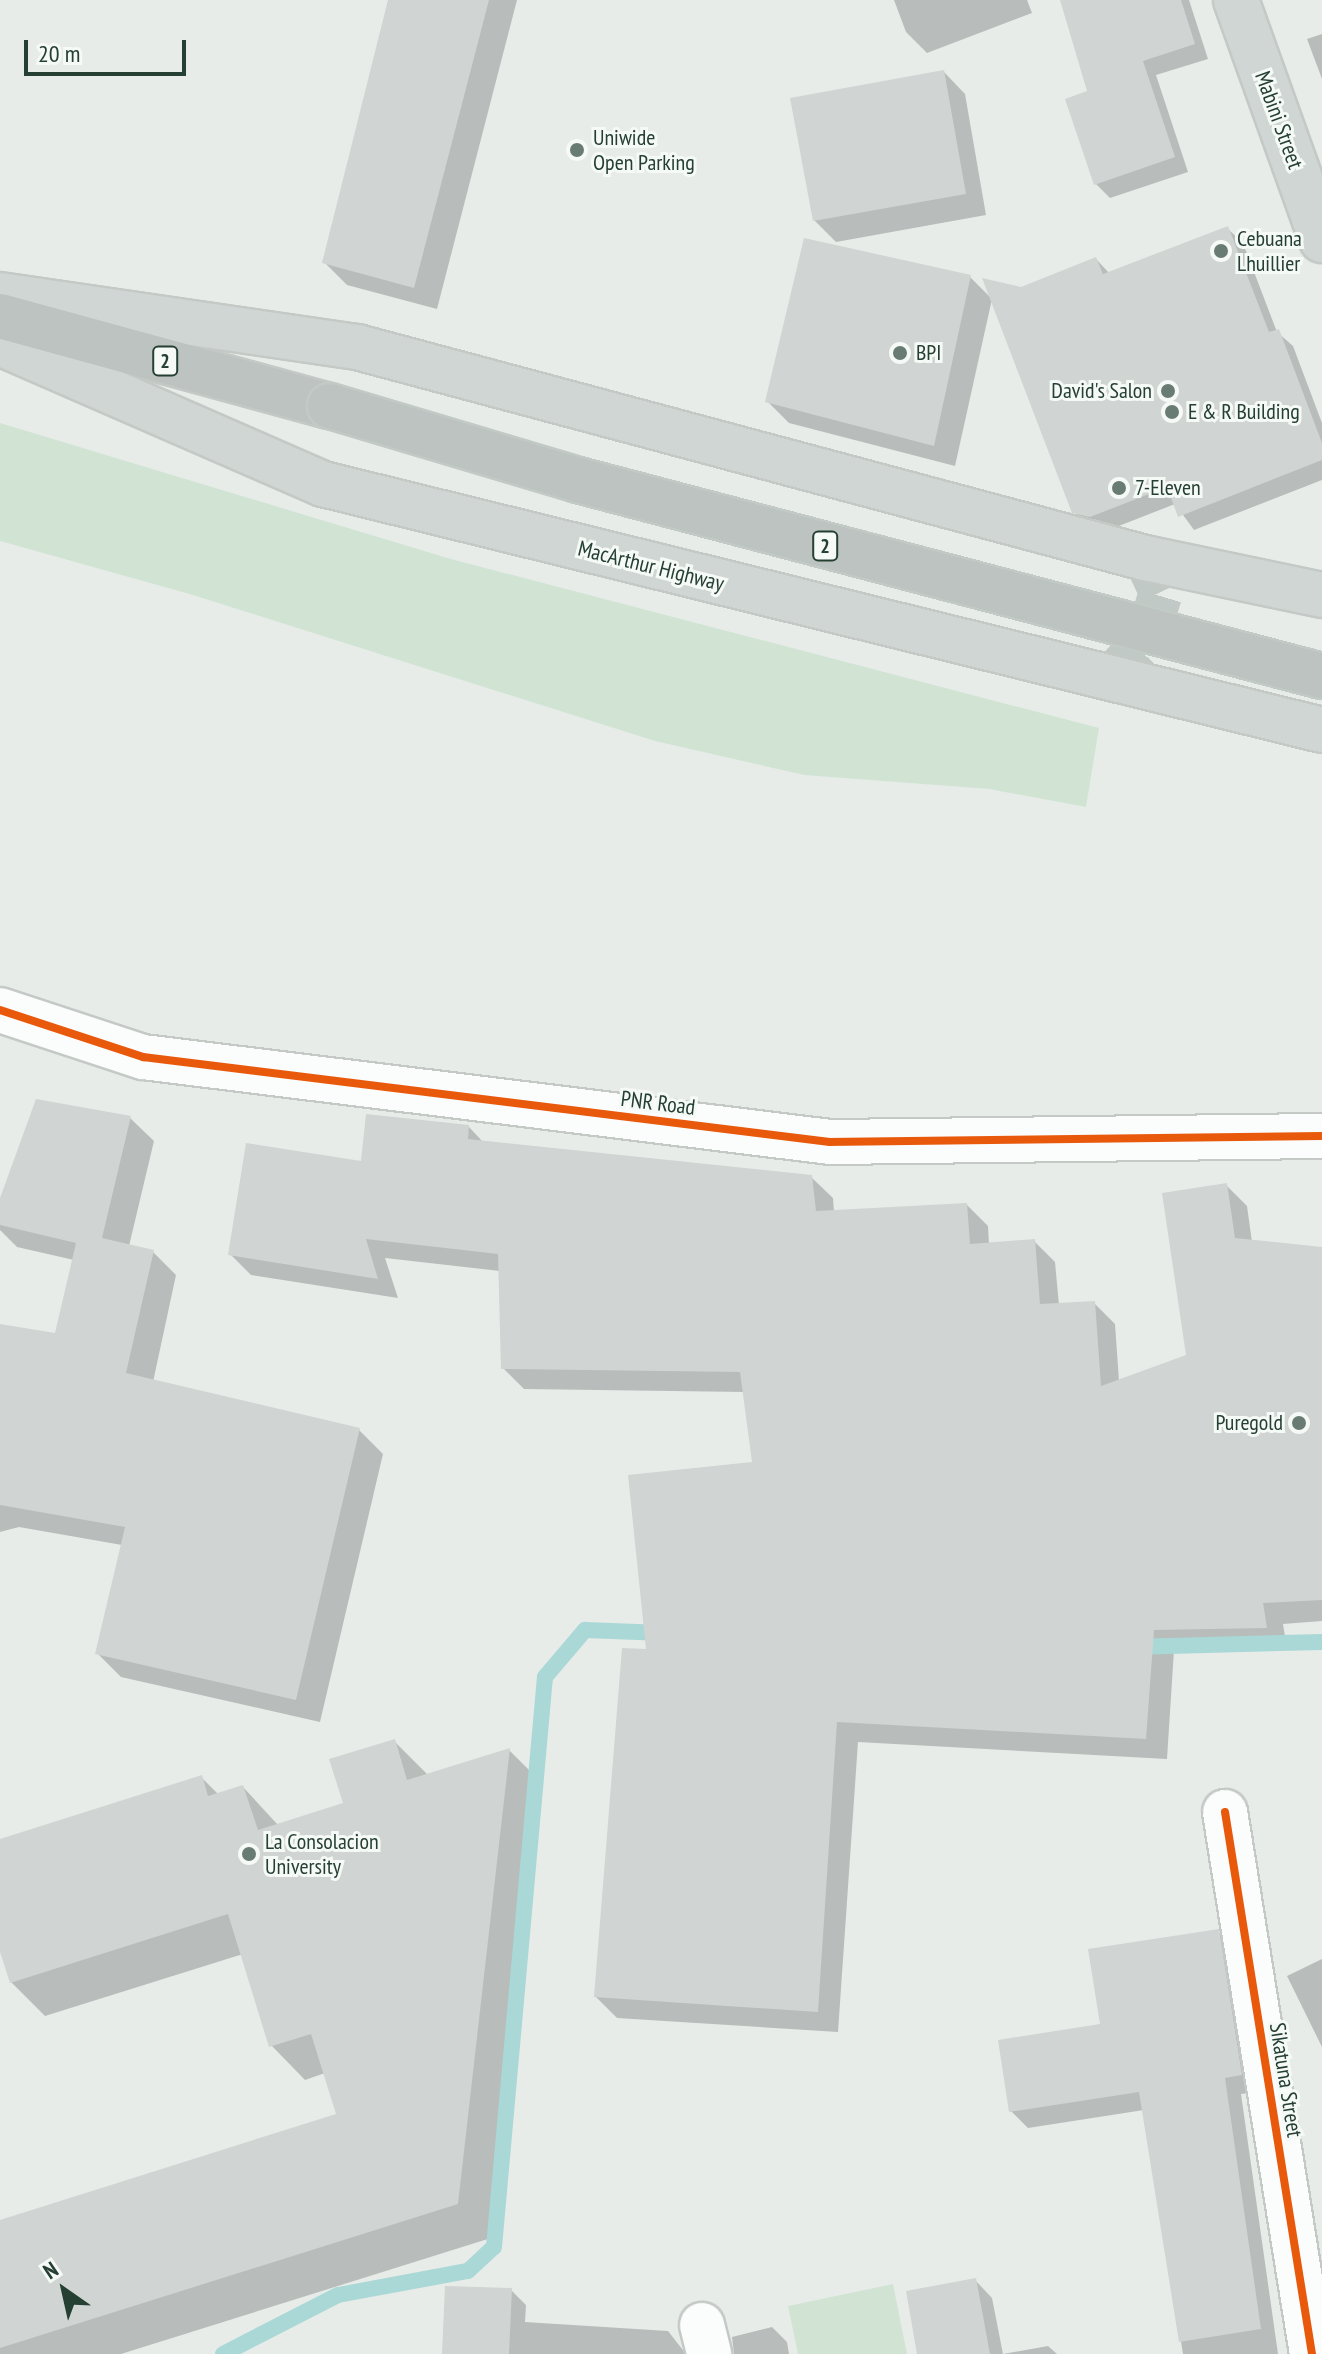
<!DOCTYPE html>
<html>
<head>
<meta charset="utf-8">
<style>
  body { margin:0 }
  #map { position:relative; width:1322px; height:2354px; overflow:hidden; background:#e7ece9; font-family:"PT Sans Narrow",sans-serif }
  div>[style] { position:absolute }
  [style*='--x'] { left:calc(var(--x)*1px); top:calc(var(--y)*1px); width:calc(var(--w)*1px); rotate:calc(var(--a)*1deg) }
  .green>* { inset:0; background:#d1e4d4 }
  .shadow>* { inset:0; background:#0003 }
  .stream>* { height:16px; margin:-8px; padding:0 8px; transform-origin:8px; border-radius:8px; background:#aad8d6 }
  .building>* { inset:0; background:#d0d4d2 }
  .major-tunnel>* { height:44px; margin-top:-22px; transform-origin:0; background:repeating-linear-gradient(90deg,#c0c9c5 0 44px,transparent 0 66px) }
  .roads { filter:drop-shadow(2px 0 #c4c9c6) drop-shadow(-2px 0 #c4c9c6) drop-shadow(0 2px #c4c9c6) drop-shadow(0 -2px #c4c9c6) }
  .minor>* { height:44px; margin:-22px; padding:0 22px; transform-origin:22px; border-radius:22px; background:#fbfcfc }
  .major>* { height:44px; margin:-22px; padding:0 22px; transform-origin:22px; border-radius:22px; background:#cfd6d3 }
  .highway>* { height:44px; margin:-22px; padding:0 22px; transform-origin:22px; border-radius:22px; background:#bcc3c0 }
  .bridges { filter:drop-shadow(2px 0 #c2cac6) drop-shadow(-2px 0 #c2cac6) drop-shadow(0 2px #c2cac6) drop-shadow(0 -2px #c2cac6) }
  .highway-bridge>* { height:44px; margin:-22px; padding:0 22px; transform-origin:22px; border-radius:22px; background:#bcc3c0 }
  .cycleway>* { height:8px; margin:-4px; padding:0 4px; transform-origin:4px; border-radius:4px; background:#e8590c }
  .dots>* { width:22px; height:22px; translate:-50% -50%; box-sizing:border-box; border:4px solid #f6faf7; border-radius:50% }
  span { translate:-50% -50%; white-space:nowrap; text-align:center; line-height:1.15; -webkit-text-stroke:6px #f6faf7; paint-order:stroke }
  .shield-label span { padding:2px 6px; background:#f6faf7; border:2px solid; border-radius:6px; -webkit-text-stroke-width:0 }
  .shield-label { font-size:20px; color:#253f33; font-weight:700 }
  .street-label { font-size:22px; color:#253f33 }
  .poi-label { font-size:22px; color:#253f33 }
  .left { translate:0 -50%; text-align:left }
  .right { translate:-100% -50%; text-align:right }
  .north { position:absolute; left:24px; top:2250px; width:80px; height:80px; -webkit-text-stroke:6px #f6faf7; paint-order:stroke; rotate:326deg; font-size:22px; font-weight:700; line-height:32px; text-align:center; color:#253f33 }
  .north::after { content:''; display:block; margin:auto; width:28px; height:36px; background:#253f33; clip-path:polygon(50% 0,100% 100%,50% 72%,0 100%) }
  .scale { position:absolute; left:24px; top:40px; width:162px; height:36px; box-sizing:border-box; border:4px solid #253f33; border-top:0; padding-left:10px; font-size:24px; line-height:28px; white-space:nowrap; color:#253f33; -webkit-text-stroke:6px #f6faf7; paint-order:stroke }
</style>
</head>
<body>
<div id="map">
  <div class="green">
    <i style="clip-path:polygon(0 423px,451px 559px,1099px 728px,1086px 807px,989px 789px,804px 775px,655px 741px,193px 595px,0 541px)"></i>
    <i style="clip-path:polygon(893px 2284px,907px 2354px,798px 2354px,788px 2306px)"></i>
  </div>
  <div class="shadow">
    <i style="clip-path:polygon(390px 0,517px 0,437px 309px,347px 285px,325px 263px)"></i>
    <i style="clip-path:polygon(894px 0,1027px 0,1032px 13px,927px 53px,906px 32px)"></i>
    <i style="clip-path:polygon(1104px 0,1189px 0,1208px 59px,1156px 75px,1188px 172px,1110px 198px,1096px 184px,1089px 92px)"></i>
    <i style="clip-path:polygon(1322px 34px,1322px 79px,1307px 39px)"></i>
    <i style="clip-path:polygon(944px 72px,965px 94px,986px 215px,836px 242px,814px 220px)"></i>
    <i style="clip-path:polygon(1228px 229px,1243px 243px,1277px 332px,1293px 346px,1322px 423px,1322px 480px,1194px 530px,1175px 504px,1106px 531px,1089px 527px,1074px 511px,1021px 289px,1096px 259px,1110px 274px)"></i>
    <i style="clip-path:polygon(970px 277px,992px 299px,955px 466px,789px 423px,768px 402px)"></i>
    <i style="clip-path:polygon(130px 1118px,154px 1141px,129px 1246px,153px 1252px,176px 1275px,153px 1382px,359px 1430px,383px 1454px,320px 1722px,121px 1677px,97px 1653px,122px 1545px,19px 1527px,0 1532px,0 1326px,57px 1335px,74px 1260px,17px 1247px,0 1230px,0 1204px)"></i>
    <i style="clip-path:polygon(469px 1127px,484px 1143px,811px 1177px,833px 1198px,834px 1212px,967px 1205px,988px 1226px,989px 1245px,1034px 1241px,1055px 1262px,1059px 1305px,1094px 1303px,1115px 1324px,1119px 1381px,1188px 1357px,1226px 1185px,1247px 1206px,1252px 1242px,1322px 1249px,1322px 1621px,1283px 1624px,1287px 1649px,1174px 1650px,1167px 1759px,858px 1742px,838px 2032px,617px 2018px,596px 1997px,648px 1651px,754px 1464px,745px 1392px,524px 1389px,503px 1368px,500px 1271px,385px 1258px,398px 1298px,251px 1275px,230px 1254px,363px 1164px)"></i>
    <i style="clip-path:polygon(394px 1741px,429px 1776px,509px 1750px,543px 1784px,491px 2238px,121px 2354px,0 2354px,0 2222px,338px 2115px,325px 2073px,305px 2080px,271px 2045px,243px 1954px,45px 2016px,11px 1982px,0 1945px,0 1841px,201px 1777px,219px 1795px,243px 1787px,278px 1825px,345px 1805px)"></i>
    <i style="clip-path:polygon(1218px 1932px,1235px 1949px,1258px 2092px,1241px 2094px,1278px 2354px,1183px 2354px,1144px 2110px,1028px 2128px,1011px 2111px,1102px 2026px)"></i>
    <i style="clip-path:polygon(1322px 1959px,1322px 2047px,1287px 1976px)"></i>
    <i style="clip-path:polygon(975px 2280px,992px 2298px,1003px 2354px,1048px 2346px,1057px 2354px,919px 2354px)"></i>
    <i style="clip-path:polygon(511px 2290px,526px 2305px,525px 2322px,668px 2331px,686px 2354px,444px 2354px)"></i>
    <i style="clip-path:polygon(772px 2327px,787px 2342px,789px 2354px,734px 2354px,732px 2337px)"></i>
  </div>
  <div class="stream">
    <i style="--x:1131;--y:1647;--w:191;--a:-1.5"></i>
    <i style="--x:223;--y:2354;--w:129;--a:-27.2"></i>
    <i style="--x:338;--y:2295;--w:132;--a:-10.5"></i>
    <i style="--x:468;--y:2271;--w:35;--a:-43"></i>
    <i style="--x:494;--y:2247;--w:572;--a:-84.89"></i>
    <i style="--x:545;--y:1677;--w:62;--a:-49.6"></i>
    <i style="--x:585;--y:1630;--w:79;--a:2.2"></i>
  </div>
  <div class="building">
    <i style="clip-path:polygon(388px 0,489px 0,414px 288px,322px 263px)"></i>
    <i style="clip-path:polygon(1060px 0,1181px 0,1195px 44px,1143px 61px,1175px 157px,1094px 185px,1065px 99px,1087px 91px)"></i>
    <i style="clip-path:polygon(944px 70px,966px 194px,813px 221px,790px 98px)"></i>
    <i style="clip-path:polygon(1228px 226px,1269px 332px,1279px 329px,1322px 443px,1322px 460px,1178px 517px,1167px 487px,1090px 517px,1072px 513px,982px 278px,1021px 287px,1096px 257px,1103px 274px)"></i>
    <i style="clip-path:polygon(804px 238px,971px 275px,934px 446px,765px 402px)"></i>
    <i style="clip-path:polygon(36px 1099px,131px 1116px,102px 1238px,154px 1250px,126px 1373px,360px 1428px,296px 1700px,95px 1654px,125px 1527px,0 1505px,0 1324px,55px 1333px,76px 1243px,0 1225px,0 1198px)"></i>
    <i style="clip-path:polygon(366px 1114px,469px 1125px,468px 1139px,812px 1175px,816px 1211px,967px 1203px,970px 1244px,1035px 1239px,1040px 1304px,1095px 1301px,1101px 1386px,1186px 1355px,1162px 1193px,1227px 1183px,1235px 1238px,1322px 1247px,1322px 1600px,1263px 1603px,1267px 1628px,1154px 1630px,1146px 1739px,837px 1722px,818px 2012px,594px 1997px,622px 1648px,646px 1649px,628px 1475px,752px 1462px,740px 1372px,501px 1369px,498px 1254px,366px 1239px,378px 1279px,228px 1255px,246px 1143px,361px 1161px)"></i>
    <i style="clip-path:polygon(395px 1739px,407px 1780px,510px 1748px,458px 2204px,0 2348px,0 2220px,336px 2114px,311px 2034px,269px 2047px,228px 1914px,10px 1983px,0 1952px,0 1839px,202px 1775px,208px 1796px,243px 1785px,258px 1830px,343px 1803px,329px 1759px)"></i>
    <i style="clip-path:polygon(1219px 1929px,1242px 2075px,1225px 2078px,1261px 2329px,1179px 2342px,1139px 2092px,1009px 2112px,998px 2040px,1100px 2024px,1088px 1949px)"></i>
    <i style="clip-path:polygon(976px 2278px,990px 2354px,917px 2354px,906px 2291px)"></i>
    <i style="clip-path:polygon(445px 2286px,512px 2288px,509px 2354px,442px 2354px)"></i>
  </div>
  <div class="major-tunnel">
    <i style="--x:1108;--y:681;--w:58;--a:-47.8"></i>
    <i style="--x:1147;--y:638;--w:48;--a:-73.1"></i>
    <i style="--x:1161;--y:592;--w:38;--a:-115"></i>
  </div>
  <div class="roads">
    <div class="minor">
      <i style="--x:0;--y:1010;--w:151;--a:18.2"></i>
      <i style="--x:143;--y:1057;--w:692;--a:7.05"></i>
      <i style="--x:830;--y:1142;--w:492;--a:-0.7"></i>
      <i style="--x:1225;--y:1812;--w:549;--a:80.88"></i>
      <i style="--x:702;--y:2325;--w:30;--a:76"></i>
    </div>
    <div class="major">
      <i style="--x:1236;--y:0;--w:255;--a:70.3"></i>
      <i style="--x:0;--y:295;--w:361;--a:8.3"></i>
      <i style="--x:357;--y:347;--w:816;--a:14.99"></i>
      <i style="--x:1145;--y:558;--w:181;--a:11.8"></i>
      <i style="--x:0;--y:343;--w:352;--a:23.6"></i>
      <i style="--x:323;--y:484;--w:1029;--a:13.83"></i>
    </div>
    <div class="highway">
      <i style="--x:0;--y:316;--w:342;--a:15.3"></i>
    </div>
  </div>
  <div class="bridges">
    <div class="highway-bridge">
      <i style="--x:330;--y:406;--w:259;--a:16.6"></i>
      <i style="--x:578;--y:480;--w:769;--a:14.76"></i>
    </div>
  </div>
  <div class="cycleway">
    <i style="--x:0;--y:1010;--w:151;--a:18.2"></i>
    <i style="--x:143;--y:1057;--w:692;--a:7.05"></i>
    <i style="--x:830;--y:1142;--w:492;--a:-0.7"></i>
    <i style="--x:1225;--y:1812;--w:549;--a:80.88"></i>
  </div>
  <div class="dots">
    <i style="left:577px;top:150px;background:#697c73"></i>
    <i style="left:1221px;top:251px;background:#697c73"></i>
    <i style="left:900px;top:353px;background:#697c73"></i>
    <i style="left:1168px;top:391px;background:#697c73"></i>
    <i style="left:1172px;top:412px;background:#697c73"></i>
    <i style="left:1119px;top:488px;background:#697c73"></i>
    <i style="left:1299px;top:1423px;background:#697c73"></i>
    <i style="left:249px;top:1854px;background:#697c73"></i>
  </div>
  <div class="shield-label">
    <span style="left:165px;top:361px">2</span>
    <span style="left:825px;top:546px">2</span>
  </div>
  <div class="street-label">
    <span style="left:1279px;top:120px;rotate:70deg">Mabini Street</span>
    <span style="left:651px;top:566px;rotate:14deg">MacArthur Highway</span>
    <span style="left:658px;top:1103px;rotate:7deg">PNR Road</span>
    <span style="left:1286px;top:2080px;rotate:81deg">Sikatuna Street</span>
  </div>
  <div class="poi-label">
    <span class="left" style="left:593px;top:150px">Uniwide<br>Open Parking</span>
    <span class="left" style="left:1237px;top:251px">Cebuana<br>Lhuillier</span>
    <span class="left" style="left:916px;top:353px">BPI</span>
    <span class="right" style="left:1152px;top:391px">David's Salon</span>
    <span class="left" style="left:1188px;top:412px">E &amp; R Building</span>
    <span class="left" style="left:1135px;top:488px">7-Eleven</span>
    <span class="right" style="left:1283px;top:1423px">Puregold</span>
    <span class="left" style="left:265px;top:1854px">La Consolacion<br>University</span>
  </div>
  <div class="north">N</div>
  <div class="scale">20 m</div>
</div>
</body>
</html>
